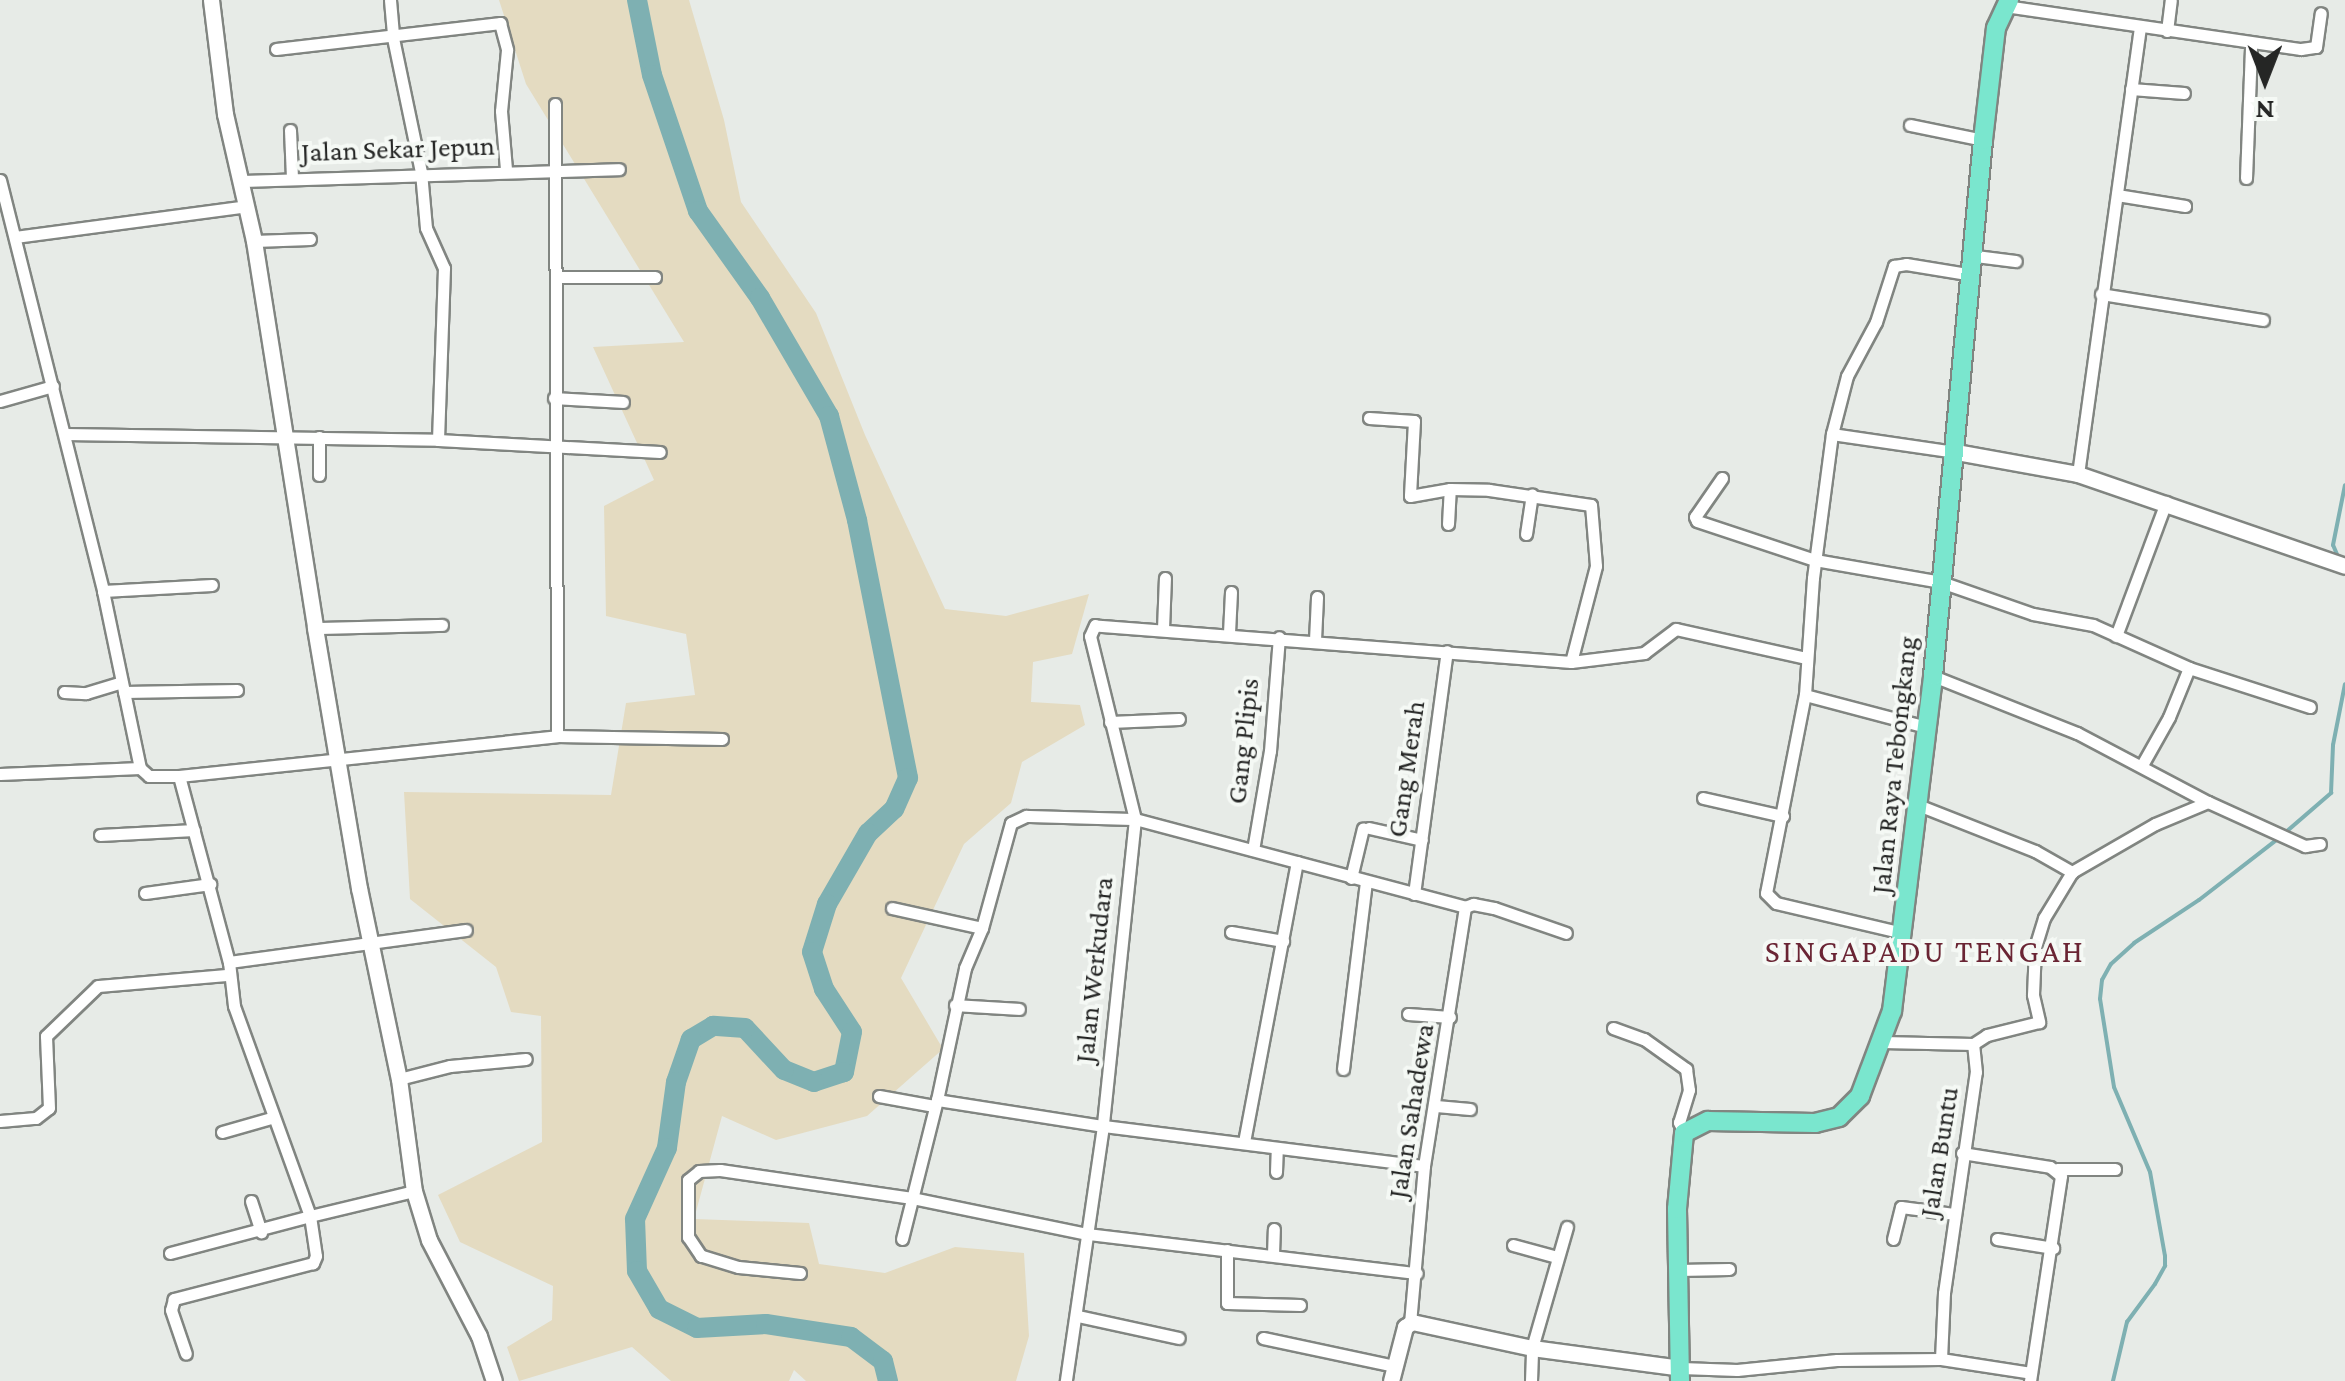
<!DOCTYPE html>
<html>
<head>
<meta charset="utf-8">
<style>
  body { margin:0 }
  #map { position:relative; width:2345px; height:1381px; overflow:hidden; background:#e7ebe7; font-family:"Crimson Pro",serif }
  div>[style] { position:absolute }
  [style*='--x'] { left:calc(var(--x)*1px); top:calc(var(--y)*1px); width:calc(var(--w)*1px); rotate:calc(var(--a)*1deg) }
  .green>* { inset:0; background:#e4dbc1 }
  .stream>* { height:4px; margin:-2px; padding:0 2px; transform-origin:2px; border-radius:2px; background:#7eb0b2 }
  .river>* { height:20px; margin:-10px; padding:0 10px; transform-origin:10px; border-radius:10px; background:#7eb0b2 }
  .roads { filter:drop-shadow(2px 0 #818581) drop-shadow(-2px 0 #818581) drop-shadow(0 2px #818581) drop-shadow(0 -2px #818581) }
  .street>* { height:11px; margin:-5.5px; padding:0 5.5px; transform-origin:5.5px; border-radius:5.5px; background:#fff }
  .secondary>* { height:15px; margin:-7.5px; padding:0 7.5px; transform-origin:7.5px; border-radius:7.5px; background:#fff }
  .primary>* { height:18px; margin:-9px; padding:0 9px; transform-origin:9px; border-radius:9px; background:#7ae6ce }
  span { translate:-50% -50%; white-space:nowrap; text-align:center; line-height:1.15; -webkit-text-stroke:8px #f5f9f5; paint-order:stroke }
  .street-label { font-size:28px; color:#252625 }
  .quarter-label { font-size:32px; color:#6a2534; letter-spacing:2.5px }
  .north { position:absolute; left:2215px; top:30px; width:100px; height:100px; -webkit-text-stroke:8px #f5f9f5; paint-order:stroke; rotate:180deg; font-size:28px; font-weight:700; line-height:40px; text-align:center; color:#252625 }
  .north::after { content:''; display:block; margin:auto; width:35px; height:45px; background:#252625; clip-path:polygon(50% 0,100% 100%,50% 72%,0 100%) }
</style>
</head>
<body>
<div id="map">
  <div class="green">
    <i style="clip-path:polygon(499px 0,689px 0,724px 120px,741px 202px,816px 313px,865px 435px,945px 609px,1006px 616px,1089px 594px,1072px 654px,1033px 662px,1031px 702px,1080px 705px,1085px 725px,1022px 762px,1011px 803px,964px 844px,901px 978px,943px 1049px,867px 1116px,776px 1140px,722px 1116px,694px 1219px,809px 1223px,819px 1264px,885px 1273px,955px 1247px,1024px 1253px,1029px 1336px,1016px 1381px,806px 1381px,794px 1370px,789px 1381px,671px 1381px,632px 1347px,519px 1381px,507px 1347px,552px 1320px,553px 1286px,460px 1242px,438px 1195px,542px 1142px,541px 1016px,511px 1012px,496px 967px,410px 899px,404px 792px,611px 795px,626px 703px,695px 695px,686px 634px,606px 616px,604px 506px,654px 480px,593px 347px,684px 342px,526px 84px)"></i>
  </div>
  <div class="stream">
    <i style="--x:2339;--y:559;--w:15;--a:-113"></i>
    <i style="--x:2333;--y:545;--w:61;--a:-78.7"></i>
    <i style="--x:2286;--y:832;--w:60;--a:-40.9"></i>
    <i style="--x:2331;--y:793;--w:48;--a:-87.6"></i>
    <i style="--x:2333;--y:745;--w:62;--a:-78.9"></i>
    <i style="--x:2113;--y:1381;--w:61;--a:-76.7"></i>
    <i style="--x:2127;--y:1322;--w:47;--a:-53.6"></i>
    <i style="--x:2155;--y:1284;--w:21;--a:-61"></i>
    <i style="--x:2165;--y:1266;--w:10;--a:-90"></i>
    <i style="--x:2165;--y:1256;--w:85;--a:-100.1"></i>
    <i style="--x:2150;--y:1172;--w:92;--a:-113"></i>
    <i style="--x:2114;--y:1087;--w:89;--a:-99"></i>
    <i style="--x:2100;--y:999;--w:19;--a:-84"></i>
    <i style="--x:2102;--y:980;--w:18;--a:-61"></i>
    <i style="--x:2111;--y:964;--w:31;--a:-42"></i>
    <i style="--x:2134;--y:943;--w:78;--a:-33.5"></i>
    <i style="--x:2199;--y:900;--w:101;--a:-37.8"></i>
  </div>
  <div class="river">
    <i style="--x:637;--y:0;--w:76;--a:78.7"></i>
    <i style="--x:652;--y:75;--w:144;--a:71.3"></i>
    <i style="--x:698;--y:211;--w:107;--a:54.5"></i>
    <i style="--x:760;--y:298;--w:137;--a:59.7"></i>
    <i style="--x:829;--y:416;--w:108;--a:74.9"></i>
    <i style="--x:857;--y:520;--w:263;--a:78.8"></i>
    <i style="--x:908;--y:778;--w:34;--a:114"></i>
    <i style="--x:894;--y:809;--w:35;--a:137"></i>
    <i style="--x:868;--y:833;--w:82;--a:120"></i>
    <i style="--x:827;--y:904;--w:50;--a:107.4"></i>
    <i style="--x:812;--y:952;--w:39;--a:72"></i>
    <i style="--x:824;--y:989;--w:51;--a:56.9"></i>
    <i style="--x:852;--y:1032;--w:41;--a:101.3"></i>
    <i style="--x:844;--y:1072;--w:32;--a:162"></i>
    <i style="--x:814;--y:1082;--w:32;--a:-158"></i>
    <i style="--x:784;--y:1070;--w:57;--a:-132.9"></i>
    <i style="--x:745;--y:1028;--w:32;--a:-176"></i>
    <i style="--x:713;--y:1026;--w:26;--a:149"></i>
    <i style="--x:691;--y:1039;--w:46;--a:109.2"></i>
    <i style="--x:676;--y:1082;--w:67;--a:97.8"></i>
    <i style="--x:667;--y:1148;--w:78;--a:114.3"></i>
    <i style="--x:635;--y:1219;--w:52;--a:87.8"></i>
    <i style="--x:637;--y:1271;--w:44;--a:59.9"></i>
    <i style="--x:659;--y:1309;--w:42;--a:26.6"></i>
    <i style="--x:697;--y:1328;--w:69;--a:-3.3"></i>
    <i style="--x:766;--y:1324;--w:86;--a:8.7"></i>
    <i style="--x:851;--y:1337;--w:40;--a:37"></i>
    <i style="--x:883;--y:1361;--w:21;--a:76"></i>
  </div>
  <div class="roads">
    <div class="street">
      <i style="--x:390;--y:0;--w:38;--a:85"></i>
      <i style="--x:393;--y:38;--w:137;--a:78.2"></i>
      <i style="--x:421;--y:172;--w:56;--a:84.9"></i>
      <i style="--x:426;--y:228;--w:44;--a:65.8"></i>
      <i style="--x:444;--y:268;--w:172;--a:92"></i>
      <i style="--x:2005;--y:6;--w:299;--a:8.3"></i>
      <i style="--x:2301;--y:49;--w:15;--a:-8"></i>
      <i style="--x:2316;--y:47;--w:34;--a:-82"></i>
      <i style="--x:2167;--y:31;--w:31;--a:-83"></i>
      <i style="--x:276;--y:49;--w:226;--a:-6.6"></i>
      <i style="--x:500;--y:23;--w:28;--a:75"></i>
      <i style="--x:507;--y:50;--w:61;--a:95.6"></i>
      <i style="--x:501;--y:111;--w:58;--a:85.1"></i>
      <i style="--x:2131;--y:89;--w:53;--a:4.3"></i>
      <i style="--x:555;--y:104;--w:632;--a:89.82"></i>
      <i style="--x:1910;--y:125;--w:75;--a:11.6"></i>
      <i style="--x:290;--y:130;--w:48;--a:87.6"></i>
      <i style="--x:2246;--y:178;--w:133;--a:-87.8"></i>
      <i style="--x:0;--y:180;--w:424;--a:75.9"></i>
      <i style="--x:103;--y:591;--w:181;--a:78.2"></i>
      <i style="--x:140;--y:768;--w:12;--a:42"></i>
      <i style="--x:149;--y:776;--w:30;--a:0"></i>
      <i style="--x:179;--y:776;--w:193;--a:75"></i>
      <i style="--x:229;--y:962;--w:44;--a:83.5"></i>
      <i style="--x:234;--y:1006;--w:223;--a:70.1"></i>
      <i style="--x:310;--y:1216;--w:107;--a:-13.5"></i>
      <i style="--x:240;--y:181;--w:379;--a:-1.8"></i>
      <i style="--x:2117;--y:195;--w:69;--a:9.2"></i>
      <i style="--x:15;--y:237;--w:233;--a:-7.6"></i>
      <i style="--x:254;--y:241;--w:56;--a:-2"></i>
      <i style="--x:1975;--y:256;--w:41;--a:7"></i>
      <i style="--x:558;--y:277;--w:97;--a:0"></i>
      <i style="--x:2101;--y:294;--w:164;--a:9.1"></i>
      <i style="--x:554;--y:398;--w:69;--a:3.3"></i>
      <i style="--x:0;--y:401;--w:55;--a:-15.8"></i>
      <i style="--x:1369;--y:418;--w:45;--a:3.8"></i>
      <i style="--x:1414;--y:421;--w:75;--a:93.1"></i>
      <i style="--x:1410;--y:496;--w:41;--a:-9.9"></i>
      <i style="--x:1450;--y:489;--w:39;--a:1"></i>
      <i style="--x:1489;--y:490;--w:103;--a:8.4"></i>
      <i style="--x:1591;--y:505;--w:61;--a:85.3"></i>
      <i style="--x:1596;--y:566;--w:99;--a:104.6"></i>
      <i style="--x:1571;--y:662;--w:477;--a:-175.6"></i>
      <i style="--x:1095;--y:625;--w:12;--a:114"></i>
      <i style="--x:1090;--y:636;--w:188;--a:76.2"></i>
      <i style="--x:1135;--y:819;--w:342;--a:14.9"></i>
      <i style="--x:1465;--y:907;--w:9;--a:-21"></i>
      <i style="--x:1473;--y:904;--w:21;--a:11"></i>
      <i style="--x:1494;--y:908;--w:76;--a:19.1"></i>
      <i style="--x:65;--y:434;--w:373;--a:0.9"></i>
      <i style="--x:438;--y:440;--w:222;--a:3.1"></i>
      <i style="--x:1832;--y:434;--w:125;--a:8.3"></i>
      <i style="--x:319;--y:437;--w:38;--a:90"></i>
      <i style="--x:2078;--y:474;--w:452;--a:-82.1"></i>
      <i style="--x:1722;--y:478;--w:47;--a:124.7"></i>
      <i style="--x:1695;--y:517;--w:4;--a:63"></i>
      <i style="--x:1697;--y:521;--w:124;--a:18.3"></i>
      <i style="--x:1815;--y:560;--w:128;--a:9.9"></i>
      <i style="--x:1941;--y:582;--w:97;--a:19.2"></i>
      <i style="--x:2033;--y:614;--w:61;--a:10.4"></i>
      <i style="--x:2093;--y:625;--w:105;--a:24.1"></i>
      <i style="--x:2189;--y:668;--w:127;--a:17.9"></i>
      <i style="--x:1448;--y:524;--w:35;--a:-87"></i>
      <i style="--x:1526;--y:534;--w:40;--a:-81.5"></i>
      <i style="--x:103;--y:591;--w:109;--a:-3.2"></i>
      <i style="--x:315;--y:628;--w:127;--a:-1.4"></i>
      <i style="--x:1163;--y:629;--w:51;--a:-87.8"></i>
      <i style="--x:1229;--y:633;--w:41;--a:-87.2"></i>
      <i style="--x:2116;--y:636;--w:143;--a:-69.5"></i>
      <i style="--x:1315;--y:640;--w:43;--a:-87.3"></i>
      <i style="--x:1571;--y:662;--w:74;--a:-7"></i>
      <i style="--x:1644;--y:653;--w:40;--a:-37"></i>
      <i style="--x:1676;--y:629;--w:133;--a:12.6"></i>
      <i style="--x:1933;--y:676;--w:155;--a:21.6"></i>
      <i style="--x:2077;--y:733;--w:148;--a:27.8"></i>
      <i style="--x:2208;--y:802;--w:57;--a:157.5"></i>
      <i style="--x:2155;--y:824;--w:96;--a:150"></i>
      <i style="--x:2072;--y:872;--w:54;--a:121.3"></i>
      <i style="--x:2044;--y:918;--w:30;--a:107"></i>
      <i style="--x:2035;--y:947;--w:48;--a:92.4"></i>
      <i style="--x:2033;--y:995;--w:28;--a:77"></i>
      <i style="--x:2039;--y:1022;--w:54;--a:166"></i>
      <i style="--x:1987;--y:1035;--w:17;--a:147"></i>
      <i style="--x:64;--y:692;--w:22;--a:3"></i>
      <i style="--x:86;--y:693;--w:37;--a:-17"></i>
      <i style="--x:124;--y:692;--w:113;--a:-1"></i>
      <i style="--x:1805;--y:695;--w:125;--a:14.8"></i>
      <i style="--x:1110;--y:722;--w:69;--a:-2.5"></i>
      <i style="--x:2142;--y:765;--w:55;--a:-60.6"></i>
      <i style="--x:2169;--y:717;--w:53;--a:-67.8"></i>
      <i style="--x:0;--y:774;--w:140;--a:-2.5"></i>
      <i style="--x:179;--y:776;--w:380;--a:-6"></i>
      <i style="--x:557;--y:736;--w:165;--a:1"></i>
      <i style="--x:1703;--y:798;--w:82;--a:12.7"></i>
      <i style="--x:2208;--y:802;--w:107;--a:24.4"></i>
      <i style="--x:2305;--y:846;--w:15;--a:-8"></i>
      <i style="--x:1918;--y:805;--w:126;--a:21.5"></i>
      <i style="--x:2035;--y:851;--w:43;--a:29.6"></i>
      <i style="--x:1369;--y:828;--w:54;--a:12.8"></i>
      <i style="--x:100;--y:835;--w:94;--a:-3"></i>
      <i style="--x:1253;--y:850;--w:100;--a:-80.3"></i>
      <i style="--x:1270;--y:751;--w:114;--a:-85.5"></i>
      <i style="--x:1351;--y:878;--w:51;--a:-76.5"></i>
      <i style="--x:145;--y:893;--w:66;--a:-7.9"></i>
      <i style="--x:1414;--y:894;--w:245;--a:-82.3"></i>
      <i style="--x:892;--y:908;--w:92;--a:12.5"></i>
      <i style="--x:1231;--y:932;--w:53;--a:9.8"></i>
      <i style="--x:1903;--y:933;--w:130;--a:-166.7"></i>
      <i style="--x:1776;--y:903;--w:14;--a:-135"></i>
      <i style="--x:1766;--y:893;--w:202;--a:-78.9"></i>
      <i style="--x:1805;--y:695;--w:117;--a:-86.1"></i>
      <i style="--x:1813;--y:578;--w:145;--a:-82.5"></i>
      <i style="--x:1832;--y:434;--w:60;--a:-75.5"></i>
      <i style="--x:1847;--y:376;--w:61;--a:-61.8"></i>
      <i style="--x:1876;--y:322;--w:59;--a:-72.2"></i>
      <i style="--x:1894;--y:266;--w:12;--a:-9"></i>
      <i style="--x:1906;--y:264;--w:68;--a:9.3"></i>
      <i style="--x:229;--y:962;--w:239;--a:-7.7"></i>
      <i style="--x:955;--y:1005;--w:64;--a:3.6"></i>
      <i style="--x:1408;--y:1014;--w:42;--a:4.1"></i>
      <i style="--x:1613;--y:1028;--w:33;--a:20"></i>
      <i style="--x:1644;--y:1039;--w:52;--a:35.5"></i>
      <i style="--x:1686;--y:1069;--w:21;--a:82"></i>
      <i style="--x:1689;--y:1090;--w:34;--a:107"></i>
      <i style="--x:1679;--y:1122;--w:12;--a:66"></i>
      <i style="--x:1882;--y:1042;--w:91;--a:1.3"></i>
      <i style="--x:1343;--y:1069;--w:188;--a:-83"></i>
      <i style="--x:399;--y:1079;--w:53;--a:-14.3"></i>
      <i style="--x:450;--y:1066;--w:76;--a:-5.3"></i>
      <i style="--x:879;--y:1096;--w:56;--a:10.3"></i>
      <i style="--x:937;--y:1100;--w:135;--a:-78"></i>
      <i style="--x:965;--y:968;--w:43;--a:-67"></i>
      <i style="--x:982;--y:928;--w:109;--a:-74.6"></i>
      <i style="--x:1011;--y:823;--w:17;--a:-25"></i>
      <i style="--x:1026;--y:816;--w:109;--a:1.6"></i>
      <i style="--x:1135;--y:819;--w:309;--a:96"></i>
      <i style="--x:1103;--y:1126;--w:258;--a:98.3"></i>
      <i style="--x:1436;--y:1106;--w:34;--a:5"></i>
      <i style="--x:0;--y:1121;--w:36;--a:-5"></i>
      <i style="--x:36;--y:1118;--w:16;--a:-38"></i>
      <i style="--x:49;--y:1108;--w:72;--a:-92.4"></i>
      <i style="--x:46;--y:1036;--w:72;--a:-43.9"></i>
      <i style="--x:98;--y:986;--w:129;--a:-4.9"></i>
      <i style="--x:222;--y:1132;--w:51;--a:-15.9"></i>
      <i style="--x:1244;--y:1142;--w:285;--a:-79.3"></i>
      <i style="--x:1962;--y:1153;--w:89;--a:9"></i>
      <i style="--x:2050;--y:1167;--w:14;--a:39"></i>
      <i style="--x:2061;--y:1176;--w:207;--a:98.6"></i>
      <i style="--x:2057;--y:1169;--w:58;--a:0"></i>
      <i style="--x:1276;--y:1172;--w:24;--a:-88"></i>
      <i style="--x:251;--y:1201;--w:33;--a:72"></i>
      <i style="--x:902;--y:1239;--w:143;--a:-75.9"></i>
      <i style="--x:937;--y:1100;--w:168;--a:8.9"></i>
      <i style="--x:1103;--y:1126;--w:323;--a:7.1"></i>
      <i style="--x:1893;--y:1239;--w:33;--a:-76"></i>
      <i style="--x:1901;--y:1207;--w:53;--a:7.5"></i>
      <i style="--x:1997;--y:1239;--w:57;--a:9.1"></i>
      <i style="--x:1513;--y:1245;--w:46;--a:15.3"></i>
      <i style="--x:1227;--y:1250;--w:53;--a:90"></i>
      <i style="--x:1227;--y:1303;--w:73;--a:1.6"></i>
      <i style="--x:170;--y:1253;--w:145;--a:-14.8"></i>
      <i style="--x:310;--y:1216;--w:40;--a:81.5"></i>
      <i style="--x:316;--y:1256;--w:8;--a:113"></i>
      <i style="--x:313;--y:1263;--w:144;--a:165.5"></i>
      <i style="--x:174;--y:1299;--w:11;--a:105"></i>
      <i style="--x:171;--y:1310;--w:46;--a:71.2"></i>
      <i style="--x:1273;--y:1254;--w:25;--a:-88"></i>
      <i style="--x:1678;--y:1270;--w:51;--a:-1.1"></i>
      <i style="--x:800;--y:1273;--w:62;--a:-174.5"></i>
      <i style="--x:738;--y:1267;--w:39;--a:-163"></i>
      <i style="--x:701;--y:1256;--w:23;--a:-124"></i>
      <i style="--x:688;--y:1237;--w:57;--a:-90"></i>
      <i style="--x:688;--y:1180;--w:14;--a:-39"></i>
      <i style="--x:699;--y:1171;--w:21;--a:-3"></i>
      <i style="--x:720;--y:1170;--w:194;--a:8.3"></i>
      <i style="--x:912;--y:1198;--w:180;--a:11.6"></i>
      <i style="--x:1088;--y:1234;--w:331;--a:6.8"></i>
      <i style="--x:1078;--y:1316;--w:103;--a:12.3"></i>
      <i style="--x:1410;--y:1323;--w:158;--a:-84.9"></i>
      <i style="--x:1424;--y:1166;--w:262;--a:-81"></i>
      <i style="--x:1263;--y:1338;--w:135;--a:12"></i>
      <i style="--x:1941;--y:1359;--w:66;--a:-87.4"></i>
      <i style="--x:1944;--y:1293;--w:223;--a:-81.8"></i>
      <i style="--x:1976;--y:1072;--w:28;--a:-96"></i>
      <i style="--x:1681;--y:1368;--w:56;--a:2"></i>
      <i style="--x:1737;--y:1370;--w:100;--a:-5.7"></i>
      <i style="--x:1837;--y:1360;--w:104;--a:-0.6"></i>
      <i style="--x:1941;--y:1359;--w:91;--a:8.8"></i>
      <i style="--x:1531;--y:1381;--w:33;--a:-88"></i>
      <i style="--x:1532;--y:1348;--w:126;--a:-73.9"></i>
    </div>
    <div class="secondary">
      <i style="--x:211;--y:0;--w:115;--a:83"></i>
      <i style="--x:225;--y:114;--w:130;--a:77.1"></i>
      <i style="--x:254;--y:241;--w:392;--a:81"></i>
      <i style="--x:315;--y:628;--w:264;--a:80.4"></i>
      <i style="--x:359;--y:888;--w:195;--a:78.2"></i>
      <i style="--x:399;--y:1079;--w:113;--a:82.4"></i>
      <i style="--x:414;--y:1191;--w:51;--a:73"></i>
      <i style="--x:429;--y:1240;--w:108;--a:62.5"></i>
      <i style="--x:479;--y:1336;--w:47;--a:71.6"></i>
      <i style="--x:1956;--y:452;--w:124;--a:10.2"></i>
      <i style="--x:2078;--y:474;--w:282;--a:19"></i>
      <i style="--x:1391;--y:1381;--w:56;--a:-75.5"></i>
      <i style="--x:1405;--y:1327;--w:9;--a:-36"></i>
      <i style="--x:1412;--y:1322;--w:123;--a:12.2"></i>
      <i style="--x:1532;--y:1348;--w:150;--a:7.6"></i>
    </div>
    <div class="primary">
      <i style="--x:1680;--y:1381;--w:172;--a:-91"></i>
      <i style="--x:1677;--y:1209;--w:76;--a:-84.7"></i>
      <i style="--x:1684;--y:1133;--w:27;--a:-27"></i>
      <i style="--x:1708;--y:1121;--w:107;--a:1.1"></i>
      <i style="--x:1815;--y:1123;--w:25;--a:-14"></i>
      <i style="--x:1839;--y:1117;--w:30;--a:-45"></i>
      <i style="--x:1860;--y:1096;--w:91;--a:-69.4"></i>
      <i style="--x:1892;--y:1011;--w:337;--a:-83"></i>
      <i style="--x:1933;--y:676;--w:538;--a:-84.67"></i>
      <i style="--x:1983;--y:140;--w:113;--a:-83.4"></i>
      <i style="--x:1996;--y:28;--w:31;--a:-65"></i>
    </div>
  </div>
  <div class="street-label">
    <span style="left:398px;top:149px;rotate:-2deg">Jalan Sekar Jepun</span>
    <span style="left:1243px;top:741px;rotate:-84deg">Gang Plipis</span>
    <span style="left:1894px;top:765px;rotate:-84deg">Jalan Raya Tebongkang</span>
    <span style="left:1406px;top:769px;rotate:-82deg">Gang Merah</span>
    <span style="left:1094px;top:970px;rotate:-84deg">Jalan Werkudara</span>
    <span style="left:1411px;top:1111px;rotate:-81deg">Jalan Sahadewa</span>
    <span style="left:1939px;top:1152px;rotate:-81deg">Jalan Buntu</span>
  </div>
  <div class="quarter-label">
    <span style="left:1925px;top:951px">SINGAPADU TENGAH</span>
  </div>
  <div class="north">N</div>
</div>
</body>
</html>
